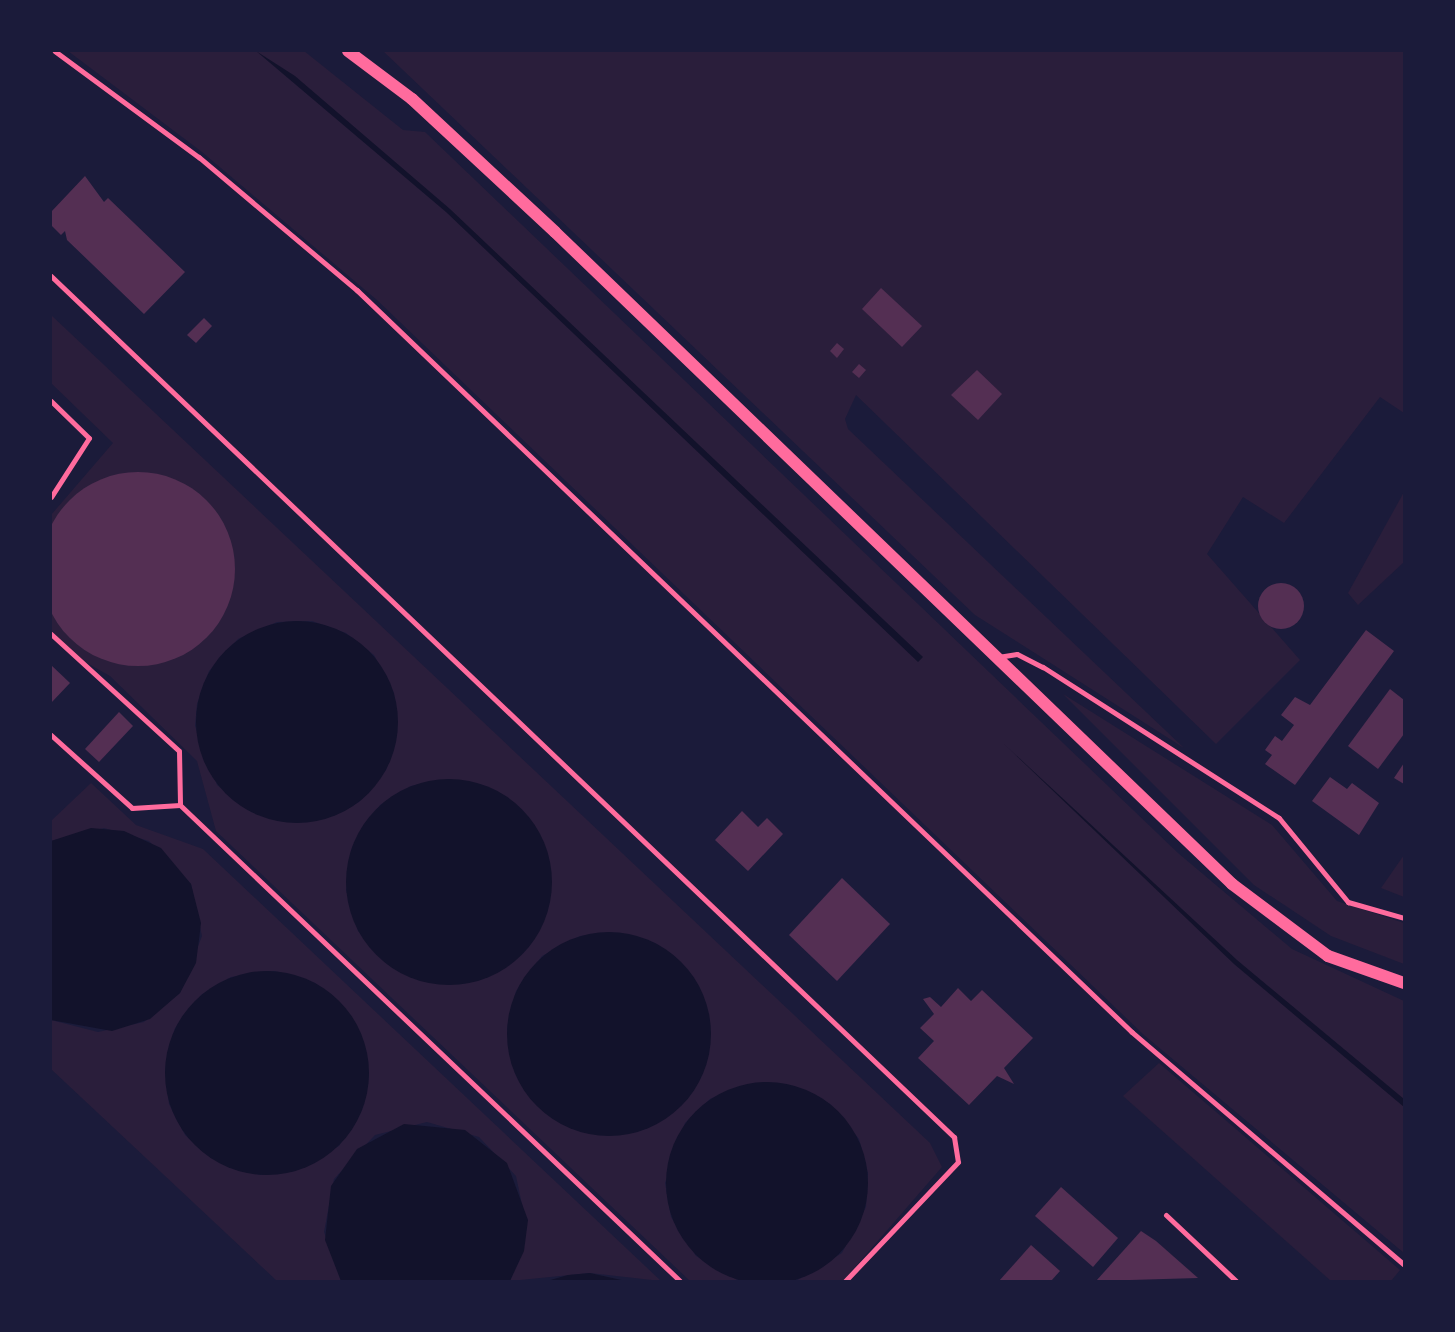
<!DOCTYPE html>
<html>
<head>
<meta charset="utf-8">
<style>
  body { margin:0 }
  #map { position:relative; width:1455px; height:1332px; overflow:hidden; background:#1b1b3a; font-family:"Zilla Slab",serif }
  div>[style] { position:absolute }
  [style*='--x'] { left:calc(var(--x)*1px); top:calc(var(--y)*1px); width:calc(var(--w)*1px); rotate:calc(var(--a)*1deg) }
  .green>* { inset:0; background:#2a1e3b }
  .water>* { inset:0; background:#12122b }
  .round { border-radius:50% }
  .building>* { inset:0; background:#542f53 }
  .path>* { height:4.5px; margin:-2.25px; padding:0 2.25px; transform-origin:2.25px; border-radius:2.25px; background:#ff6b9d }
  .service>* { height:5px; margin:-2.5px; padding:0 2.5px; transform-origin:2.5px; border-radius:2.5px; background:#ff6b9d }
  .tertiary>* { height:12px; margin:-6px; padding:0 6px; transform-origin:6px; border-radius:6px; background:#ff6b9d }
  span { translate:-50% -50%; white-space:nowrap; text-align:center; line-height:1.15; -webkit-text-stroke:7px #1b1b3a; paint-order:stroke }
  .frame { position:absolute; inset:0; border:52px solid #1b1b3a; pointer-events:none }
</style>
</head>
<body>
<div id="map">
  <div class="green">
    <i style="clip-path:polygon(68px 51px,304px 51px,403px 130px,425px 132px,1178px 853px,1292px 949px,1404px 1001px,1404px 1253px,1144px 1035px,377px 300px,202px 152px)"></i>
    <i style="clip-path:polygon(383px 51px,1404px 51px,1404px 413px,1380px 397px,1284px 523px,1243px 497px,1207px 554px,1300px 660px,1216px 744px,856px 395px,845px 419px,848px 429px,1184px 748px,975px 615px)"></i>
    <i style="clip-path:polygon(evenodd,51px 315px,930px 1143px,942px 1167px,843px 1281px,796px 1281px,842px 1253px,866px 1207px,868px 1173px,859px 1139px,830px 1104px,794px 1086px,748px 1084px,710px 1099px,685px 1123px,665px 1183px,671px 1217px,696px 1256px,739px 1281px,690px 1281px,216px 831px,197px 761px,110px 676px,71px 654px,51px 631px,51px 515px,113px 443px,51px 383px,51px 315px,312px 621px,346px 633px,374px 655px,394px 693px,397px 735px,386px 770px,359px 802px,327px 818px,285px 822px,251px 812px,217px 785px,195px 726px,197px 704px,209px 671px,238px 639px,277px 622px,312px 621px,51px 315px,439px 780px,482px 785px,513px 802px,537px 830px,551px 871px,547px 913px,525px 951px,483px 979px,462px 984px,426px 982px,387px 964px,358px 931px,346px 890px,352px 847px,380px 805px,411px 786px,439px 780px,51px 315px,618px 933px,655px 943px,689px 971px,706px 1004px,710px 1042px,700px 1079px,677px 1109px,645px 1129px,602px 1135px,560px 1123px,531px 1099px,512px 1065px,507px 1028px,516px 991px,542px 956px,580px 936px,618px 933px)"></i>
    <i style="clip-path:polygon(1404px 492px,1404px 562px,1358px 605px,1348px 593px)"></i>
    <i style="clip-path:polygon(1063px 694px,1272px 825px,1337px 901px,1404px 923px,1404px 964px,1331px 936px,1254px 885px)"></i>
    <i style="clip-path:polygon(evenodd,91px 783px,136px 825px,203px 849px,661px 1281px,590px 1273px,510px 1281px,527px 1228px,516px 1176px,479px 1137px,427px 1122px,375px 1135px,334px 1179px,324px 1232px,341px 1281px,277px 1281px,51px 1069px,51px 1020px,98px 1032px,144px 1022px,180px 993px,202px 936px,191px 884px,149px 841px,104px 828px,51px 841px,51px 821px,91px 783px,274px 971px,315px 983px,342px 1005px,361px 1034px,369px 1076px,362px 1110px,339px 1146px,294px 1171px,260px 1175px,211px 1158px,185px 1135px,169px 1104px,165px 1070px,175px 1028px,201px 995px,231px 977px,274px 971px)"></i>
    <i style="clip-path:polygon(1404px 855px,1404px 897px,1381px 888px)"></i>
    <i style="clip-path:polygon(1159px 1063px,1400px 1270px,1391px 1281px,1331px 1281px,1123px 1096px)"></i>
  </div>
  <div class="water">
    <i style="clip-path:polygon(256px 51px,295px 76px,450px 209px,923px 657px,918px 662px,446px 212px)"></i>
    <i class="round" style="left:196px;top:621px;width:202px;height:202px"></i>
    <i style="clip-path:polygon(1003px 743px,1237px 960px,1404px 1099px,1404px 1107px,1234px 964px)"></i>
    <i class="round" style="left:346px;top:779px;width:206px;height:206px"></i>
    <i style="clip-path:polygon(91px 828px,124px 831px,161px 848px,191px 884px,201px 923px,196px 963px,180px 993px,150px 1019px,112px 1031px,51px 1020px,51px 841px)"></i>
    <i class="round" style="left:507px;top:932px;width:204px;height:204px"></i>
    <i class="round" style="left:165px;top:971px;width:204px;height:204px"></i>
    <i class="round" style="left:666px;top:1082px;width:202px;height:202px"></i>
    <i style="clip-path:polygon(404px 1124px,465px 1130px,507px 1163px,528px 1220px,524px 1251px,510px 1281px,341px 1281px,325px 1240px,331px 1186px,357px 1149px)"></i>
    <i style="clip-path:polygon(590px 1273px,626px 1281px,547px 1281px,568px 1275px)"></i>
  </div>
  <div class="building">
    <i style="clip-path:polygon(85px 176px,104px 202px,108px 198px,185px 272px,144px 314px,67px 240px,65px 231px,61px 235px,51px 225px,51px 212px)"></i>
    <i style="clip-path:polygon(881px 288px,922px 326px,902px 347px,862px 309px)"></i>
    <i style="clip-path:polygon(204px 318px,212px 326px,196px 343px,187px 335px)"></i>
    <i style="clip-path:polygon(837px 343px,844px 349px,837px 358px,830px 351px)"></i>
    <i style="clip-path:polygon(859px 364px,866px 370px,859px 378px,852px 372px)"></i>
    <i style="clip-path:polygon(977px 370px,1002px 394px,978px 420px,951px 395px)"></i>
    <i class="round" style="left:41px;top:472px;width:194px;height:194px"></i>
    <i class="round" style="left:1258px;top:583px;width:46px;height:46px"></i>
    <i style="clip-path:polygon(1366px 630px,1394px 651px,1295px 785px,1265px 764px,1272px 755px,1265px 750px,1275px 736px,1282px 741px,1294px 725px,1281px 715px,1295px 697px,1310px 705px)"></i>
    <i style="clip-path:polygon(51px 665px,70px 683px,51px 703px)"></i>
    <i style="clip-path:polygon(1390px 689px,1404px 700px,1404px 734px,1378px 769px,1348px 746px)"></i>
    <i style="clip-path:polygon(119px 712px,133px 726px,99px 762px,85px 749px)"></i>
    <i style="clip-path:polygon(1404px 763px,1404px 784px,1394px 778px)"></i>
    <i style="clip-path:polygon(1330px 777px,1347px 789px,1352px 783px,1379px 803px,1359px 835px,1312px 801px)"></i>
    <i style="clip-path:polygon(742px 811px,758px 827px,767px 818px,783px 834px,748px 871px,715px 840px)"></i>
    <i style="clip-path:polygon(842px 878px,890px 924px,837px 981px,789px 935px)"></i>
    <i style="clip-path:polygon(958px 988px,971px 1001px,982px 990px,1033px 1038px,1004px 1068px,1014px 1084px,997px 1076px,969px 1105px,918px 1058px,934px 1041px,920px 1028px,934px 1014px,923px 999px,930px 997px,941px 1007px)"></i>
    <i style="clip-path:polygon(1061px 1187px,1118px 1238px,1093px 1267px,1035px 1216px)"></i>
    <i style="clip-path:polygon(1141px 1231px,1156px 1241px,1198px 1278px,1096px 1281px)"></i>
    <i style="clip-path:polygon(1031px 1245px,1060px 1271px,1051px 1281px,999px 1281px)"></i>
  </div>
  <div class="path">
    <i style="--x:55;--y:51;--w:179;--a:36.4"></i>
    <i style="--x:199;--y:157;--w:207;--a:40.1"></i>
    <i style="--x:357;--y:290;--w:1073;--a:43.75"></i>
    <i style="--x:1132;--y:1032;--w:358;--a:40.5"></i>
  </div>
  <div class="service">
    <i style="--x:51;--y:276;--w:1248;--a:43.64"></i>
    <i style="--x:954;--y:1137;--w:25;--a:81"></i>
    <i style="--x:958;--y:1162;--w:164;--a:133.5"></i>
    <i style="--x:51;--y:401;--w:53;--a:44.2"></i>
    <i style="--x:89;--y:438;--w:70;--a:122.8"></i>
    <i style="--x:51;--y:634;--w:173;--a:42.4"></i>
    <i style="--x:179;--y:751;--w:54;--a:88.9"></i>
    <i style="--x:180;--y:805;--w:690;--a:43.59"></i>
    <i style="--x:998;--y:657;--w:19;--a:-9"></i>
    <i style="--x:1017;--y:654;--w:29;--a:27"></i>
    <i style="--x:1043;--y:667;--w:280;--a:32.6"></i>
    <i style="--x:1279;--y:818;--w:109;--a:50.6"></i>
    <i style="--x:1348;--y:902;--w:58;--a:15.9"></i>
    <i style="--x:51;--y:735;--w:109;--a:42"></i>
    <i style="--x:132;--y:808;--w:48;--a:-3.6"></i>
    <i style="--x:1166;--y:1215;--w:96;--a:43.3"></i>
  </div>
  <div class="tertiary">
    <i style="--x:348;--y:51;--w:80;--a:36.9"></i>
    <i style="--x:412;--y:99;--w:195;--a:42.9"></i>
    <i style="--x:555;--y:232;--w:940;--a:43.92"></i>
    <i style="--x:1232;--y:884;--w:120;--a:36.9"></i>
    <i style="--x:1328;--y:956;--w:81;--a:19.6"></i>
  </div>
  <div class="frame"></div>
</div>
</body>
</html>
